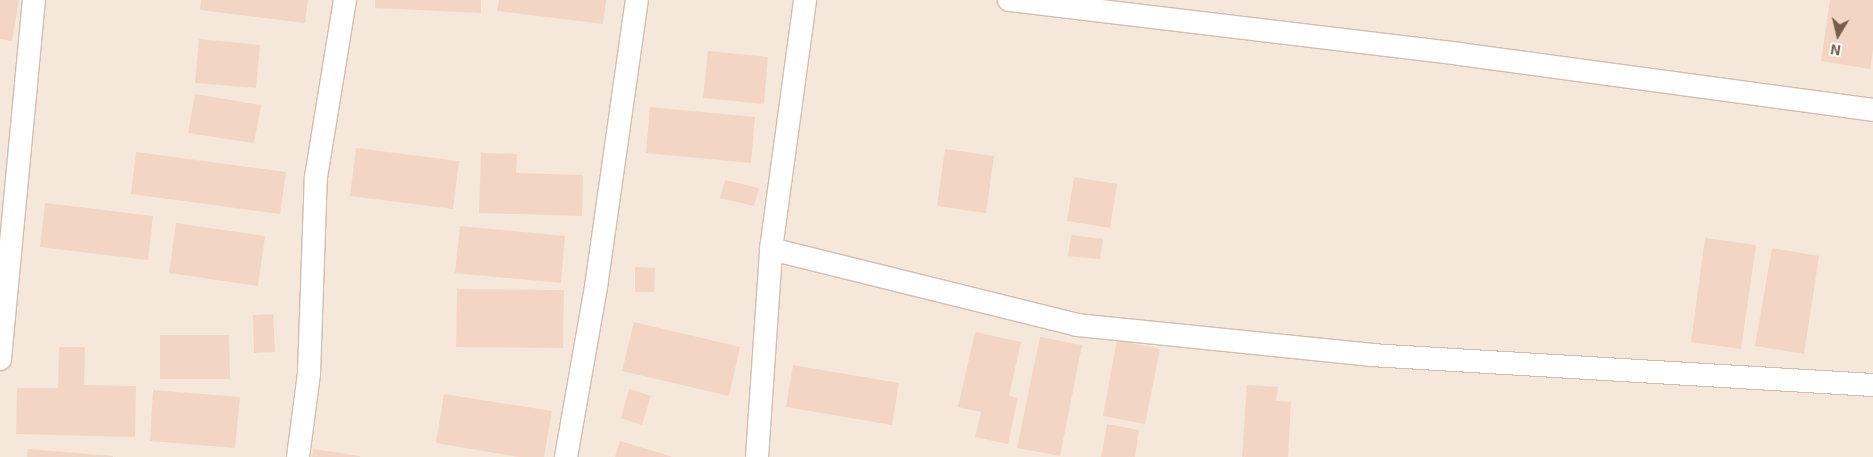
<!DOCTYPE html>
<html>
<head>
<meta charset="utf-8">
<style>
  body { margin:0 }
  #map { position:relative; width:1873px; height:457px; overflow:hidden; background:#fdf6ec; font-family:"Exo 2",sans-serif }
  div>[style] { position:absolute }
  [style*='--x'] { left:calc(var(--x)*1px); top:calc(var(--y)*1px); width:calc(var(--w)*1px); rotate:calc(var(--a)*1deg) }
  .residential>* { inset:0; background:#f5e8da }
  .building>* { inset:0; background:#f3d5c3 }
  .roads { filter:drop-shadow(1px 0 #d1beb0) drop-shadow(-1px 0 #d1beb0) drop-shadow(0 1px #d1beb0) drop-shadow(0 -1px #d1beb0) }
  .minor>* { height:22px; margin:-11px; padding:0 11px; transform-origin:11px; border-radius:11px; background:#fff }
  span { translate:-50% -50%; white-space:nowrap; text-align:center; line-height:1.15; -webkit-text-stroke:5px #fffaf3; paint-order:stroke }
  .north { position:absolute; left:1813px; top:10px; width:50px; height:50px; -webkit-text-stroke:4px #fffaf3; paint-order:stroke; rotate:189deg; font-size:14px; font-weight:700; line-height:20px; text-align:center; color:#7a5c4d }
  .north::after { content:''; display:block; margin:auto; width:18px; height:22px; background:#7a5c4d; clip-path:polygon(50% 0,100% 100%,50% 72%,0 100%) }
</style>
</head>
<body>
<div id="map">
  <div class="residential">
    <i style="clip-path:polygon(0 0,1873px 0,1873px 457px,0 457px)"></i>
  </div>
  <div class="building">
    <i style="clip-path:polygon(0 0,19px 0,12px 41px,0 39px)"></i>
    <i style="clip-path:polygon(201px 0,308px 0,305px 23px,200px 10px)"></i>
    <i style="clip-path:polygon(375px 0,481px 0,481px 13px,375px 8px)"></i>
    <i style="clip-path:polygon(499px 0,606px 0,603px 24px,497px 11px)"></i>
    <i style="clip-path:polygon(1830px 0,1873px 0,1873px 49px,1870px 69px,1821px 61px)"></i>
    <i style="clip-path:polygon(199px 39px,260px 45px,256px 88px,195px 83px)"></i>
    <i style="clip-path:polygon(708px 51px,768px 57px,764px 104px,703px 98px)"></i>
    <i style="clip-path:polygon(195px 94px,261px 105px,254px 143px,188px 133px)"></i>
    <i style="clip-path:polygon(650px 107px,755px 117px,751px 163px,646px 153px)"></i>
    <i style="clip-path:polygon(356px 148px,459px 161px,453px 209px,350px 196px)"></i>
    <i style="clip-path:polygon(945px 149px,994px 156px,986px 213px,937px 206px)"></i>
    <i style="clip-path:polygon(136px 152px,286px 172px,280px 214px,131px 194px)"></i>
    <i style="clip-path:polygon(481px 153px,517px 154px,516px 173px,583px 175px,582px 216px,479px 213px)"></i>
    <i style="clip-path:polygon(1074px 177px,1117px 184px,1110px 228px,1067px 221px)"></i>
    <i style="clip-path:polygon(725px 180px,759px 188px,754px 206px,720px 198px)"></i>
    <i style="clip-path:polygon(45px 203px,153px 216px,148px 260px,40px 247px)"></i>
    <i style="clip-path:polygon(176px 223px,265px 236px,258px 286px,169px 273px)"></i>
    <i style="clip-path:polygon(460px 226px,565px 236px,561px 283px,455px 273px)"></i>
    <i style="clip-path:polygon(1071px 235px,1103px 239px,1100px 259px,1068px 256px)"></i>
    <i style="clip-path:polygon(1705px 238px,1756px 245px,1741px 349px,1691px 342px)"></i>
    <i style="clip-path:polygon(1772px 248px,1819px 256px,1804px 354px,1755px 346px)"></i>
    <i style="clip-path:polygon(635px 267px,655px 268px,654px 292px,635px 292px)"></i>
    <i style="clip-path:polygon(457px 289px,564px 290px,563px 348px,456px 347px)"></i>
    <i style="clip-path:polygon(273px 314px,275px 352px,254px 353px,253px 315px)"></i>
    <i style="clip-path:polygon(634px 322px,740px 347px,729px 396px,622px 371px)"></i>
    <i style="clip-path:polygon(975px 332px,1021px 342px,1009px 396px,1018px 398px,1008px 444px,975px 437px,981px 412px,958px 407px)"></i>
    <i style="clip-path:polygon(160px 335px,229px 335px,230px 379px,160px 379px)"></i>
    <i style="clip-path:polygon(1040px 337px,1082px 345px,1060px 456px,1017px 448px)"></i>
    <i style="clip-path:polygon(1117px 340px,1160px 349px,1145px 424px,1103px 416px)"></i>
    <i style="clip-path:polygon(59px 347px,85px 347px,84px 385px,136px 386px,135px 437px,16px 434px,17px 388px,58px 388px)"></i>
    <i style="clip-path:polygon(793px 365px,899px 383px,892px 425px,786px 407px)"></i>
    <i style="clip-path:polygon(1247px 385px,1278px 387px,1276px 401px,1291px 402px,1288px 457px,1242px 457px)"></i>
    <i style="clip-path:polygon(629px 389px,651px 396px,642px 425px,621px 418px)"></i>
    <i style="clip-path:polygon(153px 390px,240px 397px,235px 448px,150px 441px)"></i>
    <i style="clip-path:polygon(444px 394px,552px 411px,544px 457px,519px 457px,436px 443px)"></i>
    <i style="clip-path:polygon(1107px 424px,1139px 430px,1135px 457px,1101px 457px)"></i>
    <i style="clip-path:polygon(620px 441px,673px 457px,615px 457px)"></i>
    <i style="clip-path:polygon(28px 449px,113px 456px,113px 457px,27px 457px)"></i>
    <i style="clip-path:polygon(313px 449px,360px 456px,360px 457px,312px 457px)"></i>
  </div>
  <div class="roads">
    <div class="minor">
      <i style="--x:1009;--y:0;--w:454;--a:6.8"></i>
      <i style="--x:1460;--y:54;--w:417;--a:7.7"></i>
      <i style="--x:771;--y:249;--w:315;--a:13.9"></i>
      <i style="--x:1077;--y:325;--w:296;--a:5.8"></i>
      <i style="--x:1371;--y:355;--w:503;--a:3.42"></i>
      <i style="--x:0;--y:359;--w:361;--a:-84.6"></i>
      <i style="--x:298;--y:457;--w:85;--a:-82.5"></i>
      <i style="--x:309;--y:373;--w:196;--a:-88"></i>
      <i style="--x:316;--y:177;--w:179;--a:-80.7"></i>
      <i style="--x:566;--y:457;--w:173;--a:-80"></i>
      <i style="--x:596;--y:287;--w:290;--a:-81.9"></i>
      <i style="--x:757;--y:457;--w:208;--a:-86.1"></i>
      <i style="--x:771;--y:249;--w:251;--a:-82.2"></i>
    </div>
  </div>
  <div class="north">N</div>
</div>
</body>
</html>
